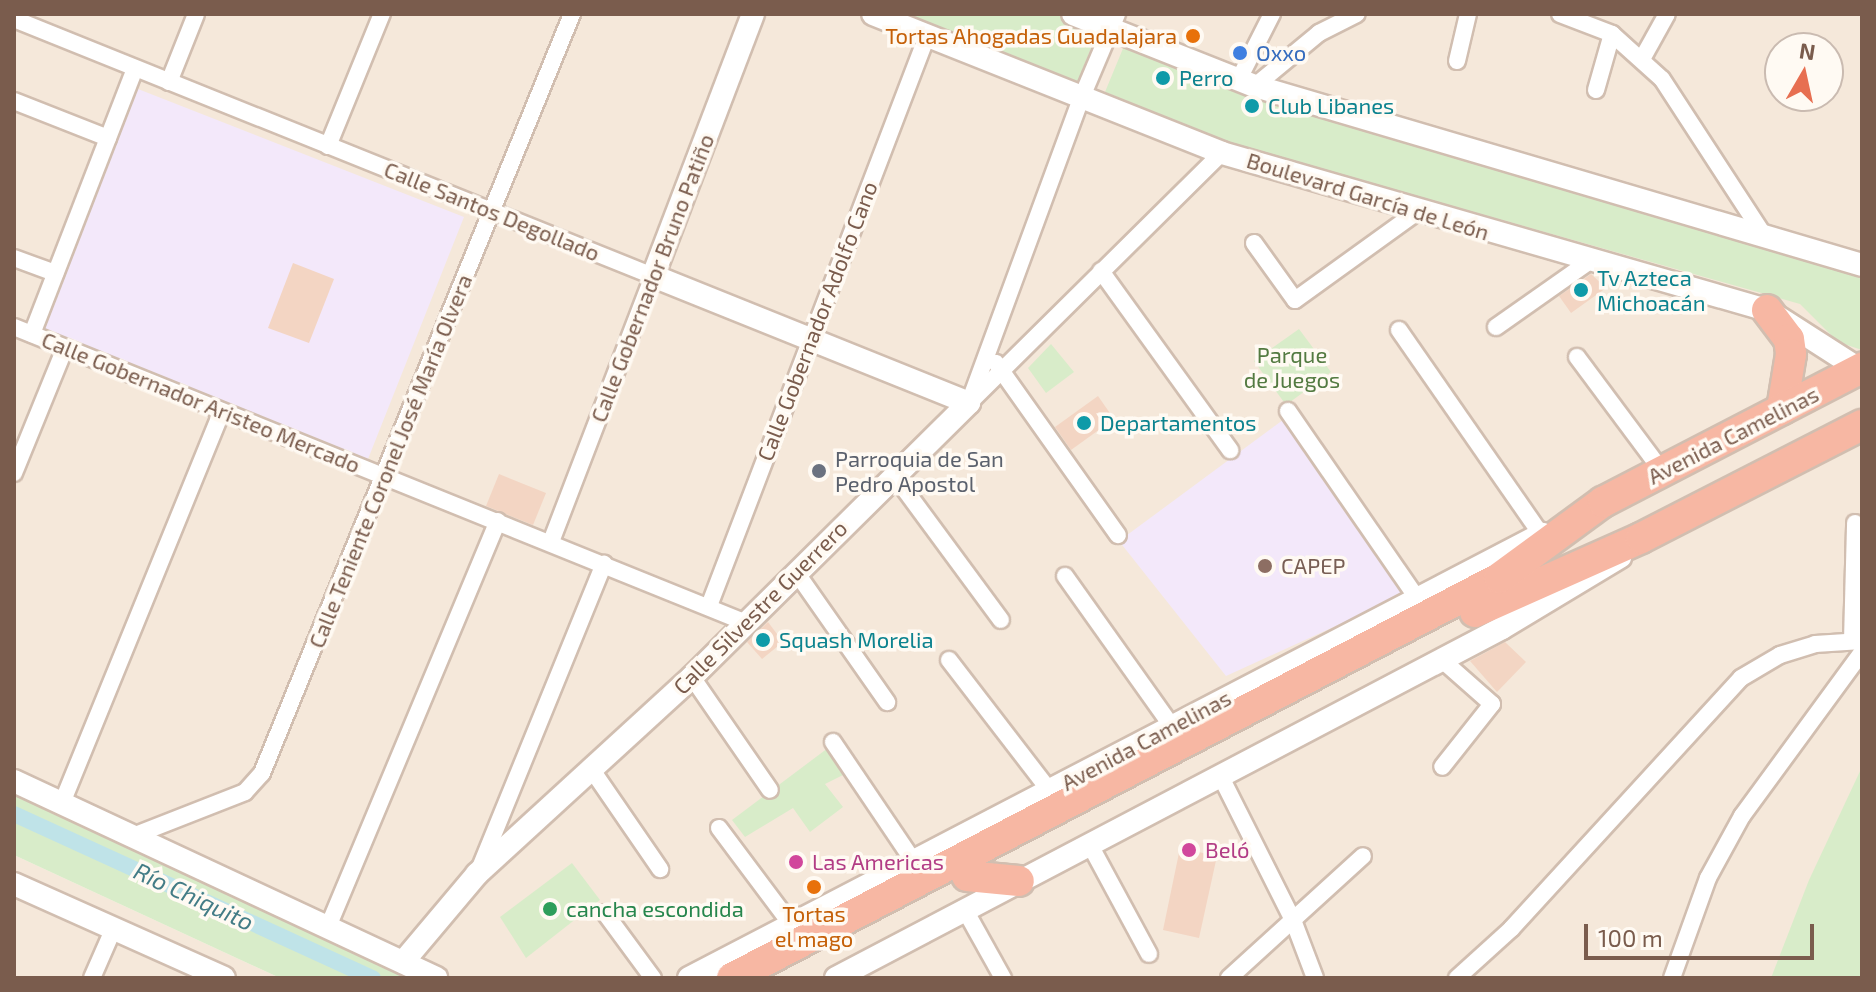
<!DOCTYPE html>
<html>
<head>
<meta charset="utf-8">
<style>
  body { margin:0 }
  #map { position:relative; width:1876px; height:992px; overflow:hidden; background:#fdf6ec; font-family:"Exo 2",sans-serif }
  div>[style] { position:absolute }
  [style*='--x'] { left:calc(var(--x)*1px); top:calc(var(--y)*1px); width:calc(var(--w)*1px); rotate:calc(var(--a)*1deg) }
  .residential>* { inset:0; background:#f5e8da }
  .education>* { inset:0; background:#f3e8fa }
  .green>* { inset:0; background:#d8ecc9 }
  .canal>* { height:16px; margin:-8px; padding:0 8px; transform-origin:8px; border-radius:8px; background:#bfe3e8 }
  .building>* { inset:0; background:#f3d5c3 }
  .roads { filter:drop-shadow(2px 0 #d1beb0) drop-shadow(-2px 0 #d1beb0) drop-shadow(0 2px #d1beb0) drop-shadow(0 -2px #d1beb0) }
  .street>* { height:16px; margin:-8px; padding:0 8px; transform-origin:8px; border-radius:8px; background:#fff }
  .secondary>* { height:22px; margin:-11px; padding:0 11px; transform-origin:11px; border-radius:11px; background:#fff }
  .highway>* { height:30px; margin:-15px; padding:0 15px; transform-origin:15px; border-radius:15px; background:#f7b7a3 }
  .dots>* { width:22px; height:22px; translate:-50% -50%; box-sizing:border-box; border:4px solid #fffaf3; border-radius:50% }
  span { translate:-50% -50%; white-space:nowrap; text-align:center; line-height:1.15; -webkit-text-stroke:7px #fffaf3; paint-order:stroke }
  .food-label { font-size:22px; color:#c56008 }
  .right { translate:-100% -50%; text-align:right }
  .shop-label { font-size:22px; color:#366cbe }
  .left { translate:0 -50%; text-align:left }
  .culture-label { font-size:22px; color:#0d838f }
  .street-label { font-size:22px; color:#7a5c4d }
  .park-label { font-size:22px; color:#537a41 }
  .worship-label { font-size:22px; color:#5b616d }
  .education-label { font-size:22px; color:#785e54 }
  .hotel-label { font-size:22px; color:#b23c85 }
  .leisure-label { font-size:22px; color:#27864d }
  .water-label { font-size:24px; color:#437c86; font-style:italic }
  .frame { position:absolute; inset:0; border:16px solid #7a5c4d; pointer-events:none }
  .north { position:absolute; left:1764px; top:32px; width:80px; height:80px; box-sizing:border-box; background:#fffaf3; border:2px solid #cabbb1; border-radius:50%; rotate:9deg; font-size:22px; font-weight:700; line-height:32px; text-align:center; color:#7a5c4d }
  .north::after { content:''; display:block; margin:auto; width:28px; height:36px; background:#e76f51; clip-path:polygon(50% 0,100% 100%,50% 72%,0 100%) }
  .scale { position:absolute; left:1584px; top:924px; width:230px; height:36px; box-sizing:border-box; border:4px solid #7a5c4d; border-top:0; padding-left:10px; font-size:24px; line-height:28px; white-space:nowrap; color:#7a5c4d; -webkit-text-stroke:6px #fffaf3; paint-order:stroke }
</style>
</head>
<body>
<div id="map">
  <div class="residential">
    <i style="clip-path:polygon(evenodd,14px 14px,1862px 14px,1862px 978px,441px 978px,14px 778px,14px 14px,1780px 48px,1828px 48px,1828px 96px,1780px 96px,1780px 48px)"></i>
    <i style="clip-path:polygon(14px 855px,280px 978px,14px 978px)"></i>
  </div>
  <div class="education">
    <i style="clip-path:polygon(138px 89px,464px 217px,368px 459px,42px 331px)"></i>
    <i style="clip-path:polygon(1287px 417px,1410px 592px,1226px 676px,1119px 541px)"></i>
  </div>
  <div class="green">
    <i style="clip-path:polygon(905px 14px,1059px 14px,1098px 30px,1077px 84px)"></i>
    <i style="clip-path:polygon(1124px 46px,1264px 102px,1862px 273px,1862px 350px,1838px 342px,1800px 304px,1229px 143px,1105px 92px)"></i>
    <i style="clip-path:polygon(1299px 329px,1331px 372px,1286px 405px,1254px 361px)"></i>
    <i style="clip-path:polygon(1051px 344px,1074px 372px,1046px 393px,1028px 368px)"></i>
    <i style="clip-path:polygon(832px 745px,851px 771px,825px 784px,843px 807px,810px 832px,793px 808px,745px 837px,732px 820px)"></i>
    <i style="clip-path:polygon(1862px 767px,1862px 978px,1771px 978px,1809px 880px)"></i>
    <i style="clip-path:polygon(14px 778px,441px 978px,280px 978px,14px 855px)"></i>
    <i style="clip-path:polygon(572px 863px,600px 900px,526px 958px,500px 917px)"></i>
  </div>
  <div class="canal">
    <i style="--x:14;--y:814;--w:395;--a:24.6"></i>
  </div>
  <div class="building">
    <i style="clip-path:polygon(293px 263px,334px 279px,309px 343px,268px 328px)"></i>
    <i style="clip-path:polygon(1591px 274px,1606px 288px,1571px 313px,1559px 296px)"></i>
    <i style="clip-path:polygon(1098px 396px,1114px 419px,1071px 450px,1055px 427px)"></i>
    <i style="clip-path:polygon(499px 474px,546px 493px,533px 525px,486px 506px)"></i>
    <i style="clip-path:polygon(768px 622px,783px 642px,762px 659px,747px 642px)"></i>
    <i style="clip-path:polygon(1505px 642px,1526px 662px,1497px 692px,1470px 661px)"></i>
    <i style="clip-path:polygon(1180px 848px,1217px 856px,1199px 938px,1163px 930px)"></i>
  </div>
  <div class="roads">
    <div class="street">
      <i style="--x:16;--y:14;--w:5;--a:112"></i>
      <i style="--x:14;--y:19;--w:689;--a:21.91"></i>
      <i style="--x:653;--y:276;--w:285;--a:111"></i>
      <i style="--x:1560;--y:14;--w:56;--a:21"></i>
      <i style="--x:1612;--y:34;--w:67;--a:42"></i>
      <i style="--x:1662;--y:79;--w:189;--a:56.9"></i>
      <i style="--x:1642;--y:59;--w:51;--a:-60.9"></i>
      <i style="--x:1457;--y:61;--w:48;--a:-76.8"></i>
      <i style="--x:1239;--y:79;--w:73;--a:-63.1"></i>
      <i style="--x:169;--y:82;--w:73;--a:-68.3"></i>
      <i style="--x:1255;--y:86;--w:83;--a:-39.6"></i>
      <i style="--x:1319;--y:33;--w:42;--a:-26.6"></i>
      <i style="--x:1596;--y:90;--w:58;--a:-74.1"></i>
      <i style="--x:14;--y:101;--w:101;--a:21.5"></i>
      <i style="--x:328;--y:146;--w:143;--a:-67.8"></i>
      <i style="--x:1254;--y:243;--w:70;--a:54.3"></i>
      <i style="--x:1295;--y:300;--w:150;--a:-35.8"></i>
      <i style="--x:14;--y:258;--w:44;--a:20.1"></i>
      <i style="--x:1101;--y:271;--w:221;--a:54.2"></i>
      <i style="--x:14;--y:327;--w:787;--a:22"></i>
      <i style="--x:1496;--y:327;--w:115;--a:-35.1"></i>
      <i style="--x:1399;--y:330;--w:249;--a:55.2"></i>
      <i style="--x:32;--y:334;--w:285;--a:-68.8"></i>
      <i style="--x:1577;--y:357;--w:142;--a:53.3"></i>
      <i style="--x:996;--y:363;--w:211;--a:54.7"></i>
      <i style="--x:973;--y:399;--w:350;--a:-44.7"></i>
      <i style="--x:969;--y:403;--w:324;--a:-69.8"></i>
      <i style="--x:1081;--y:99;--w:92;--a:-67"></i>
      <i style="--x:1288;--y:411;--w:227;--a:55.4"></i>
      <i style="--x:14;--y:473;--w:135;--a:-67.8"></i>
      <i style="--x:894;--y:475;--w:180;--a:53.6"></i>
      <i style="--x:796;--y:572;--w:159;--a:55"></i>
      <i style="--x:1065;--y:576;--w:183;--a:54.6"></i>
      <i style="--x:709;--y:606;--w:610;--a:-69.07"></i>
      <i style="--x:1852;--y:641;--w:118;--a:-88.5"></i>
      <i style="--x:1441;--y:659;--w:68;--a:41.4"></i>
      <i style="--x:1492;--y:704;--w:80;--a:128.4"></i>
      <i style="--x:949;--y:660;--w:165;--a:52.4"></i>
      <i style="--x:692;--y:677;--w:137;--a:55.4"></i>
      <i style="--x:833;--y:742;--w:145;--a:56"></i>
      <i style="--x:590;--y:767;--w:124;--a:55.5"></i>
      <i style="--x:1220;--y:775;--w:162;--a:63.3"></i>
      <i style="--x:1293;--y:920;--w:62;--a:69.2"></i>
      <i style="--x:62;--y:803;--w:423;--a:-67.8"></i>
      <i style="--x:719;--y:828;--w:119;--a:53.2"></i>
      <i style="--x:133;--y:836;--w:120;--a:-21.4"></i>
      <i style="--x:245;--y:792;--w:25;--a:-48"></i>
      <i style="--x:262;--y:773;--w:820;--a:-67.78"></i>
      <i style="--x:1089;--y:843;--w:126;--a:61.6"></i>
      <i style="--x:479;--y:870;--w:331;--a:-67.8"></i>
      <i style="--x:965;--y:910;--w:78;--a:60.8"></i>
      <i style="--x:605;--y:913;--w:81;--a:53.6"></i>
      <i style="--x:328;--y:927;--w:440;--a:-67.3"></i>
      <i style="--x:92;--y:978;--w:52;--a:-66.4"></i>
      <i style="--x:1229;--y:978;--w:181;--a:-42.3"></i>
      <i style="--x:1457;--y:978;--w:73;--a:-42.2"></i>
      <i style="--x:1511;--y:929;--w:340;--a:-47.5"></i>
      <i style="--x:1741;--y:678;--w:45;--a:-30.5"></i>
      <i style="--x:1780;--y:655;--w:37;--a:-17"></i>
      <i style="--x:1815;--y:644;--w:47;--a:-3.7"></i>
      <i style="--x:1672;--y:978;--w:106;--a:-70.2"></i>
      <i style="--x:1708;--y:878;--w:71;--a:-61.3"></i>
      <i style="--x:1742;--y:816;--w:203;--a:-53.8"></i>
    </div>
    <div class="secondary">
      <i style="--x:873;--y:14;--w:376;--a:21.7"></i>
      <i style="--x:1222;--y:153;--w:567;--a:16.07"></i>
      <i style="--x:1767;--y:310;--w:113;--a:32.7"></i>
      <i style="--x:1073;--y:14;--w:196;--a:21.6"></i>
      <i style="--x:1255;--y:86;--w:633;--a:16.43"></i>
      <i style="--x:14;--y:781;--w:466;--a:25"></i>
      <i style="--x:14;--y:884;--w:230;--a:24.1"></i>
      <i style="--x:403;--y:962;--w:115;--a:-49.9"></i>
      <i style="--x:477;--y:874;--w:292;--a:-42.5"></i>
      <i style="--x:692;--y:677;--w:390;--a:-44.7"></i>
      <i style="--x:969;--y:403;--w:341;--a:-158.1"></i>
      <i style="--x:653;--y:276;--w:280;--a:-69.1"></i>
      <i style="--x:689;--y:978;--w:962;--a:-27.5"></i>
      <i style="--x:836;--y:978;--w:752;--a:-27.72"></i>
      <i style="--x:1502;--y:628;--w:138;--a:-31"></i>
    </div>
    <div class="highway">
      <i style="--x:1767;--y:310;--w:36;--a:53"></i>
      <i style="--x:1789;--y:339;--w:15;--a:82"></i>
      <i style="--x:1791;--y:354;--w:56;--a:99.3"></i>
      <i style="--x:1475;--y:612;--w:182;--a:-24"></i>
      <i style="--x:1641;--y:538;--w:248;--a:-27.1"></i>
      <i style="--x:967;--y:876;--w:52;--a:5.5"></i>
      <i style="--x:732;--y:978;--w:865;--a:-27.54"></i>
      <i style="--x:1499;--y:578;--w:129;--a:-36.2"></i>
      <i style="--x:1603;--y:502;--w:292;--a:-27.4"></i>
    </div>
  </div>
  <div class="dots">
    <i style="left:1193px;top:36px;background:#e8710a"></i>
    <i style="left:1240px;top:53px;background:#3f7fe0"></i>
    <i style="left:1163px;top:78px;background:#0f9aa8"></i>
    <i style="left:1252px;top:106px;background:#0f9aa8"></i>
    <i style="left:1581px;top:290px;background:#0f9aa8"></i>
    <i style="left:1084px;top:423px;background:#0f9aa8"></i>
    <i style="left:819px;top:471px;background:#6b7280"></i>
    <i style="left:1265px;top:566px;background:#8d6e63"></i>
    <i style="left:763px;top:640px;background:#0f9aa8"></i>
    <i style="left:1189px;top:850px;background:#d1479c"></i>
    <i style="left:796px;top:862px;background:#d1479c"></i>
    <i style="left:814px;top:887px;background:#e8710a"></i>
    <i style="left:550px;top:909px;background:#2e9e5b"></i>
  </div>
  <div class="food-label">
    <span class="right" style="left:1177px;top:36px">Tortas Ahogadas Guadalajara</span>
    <span style="left:814px;top:926px">Tortas<br>el mago</span>
  </div>
  <div class="shop-label">
    <span class="left" style="left:1256px;top:53px">Oxxo</span>
  </div>
  <div class="culture-label">
    <span class="left" style="left:1179px;top:78px">Perro</span>
    <span class="left" style="left:1268px;top:106px">Club Libanes</span>
    <span class="left" style="left:1597px;top:290px">Tv Azteca<br>Michoacán</span>
    <span class="left" style="left:1100px;top:423px">Departamentos</span>
    <span class="left" style="left:779px;top:640px">Squash Morelia</span>
  </div>
  <div class="street-label">
    <span style="left:1368px;top:196px;rotate:17deg">Boulevard García de León</span>
    <span style="left:492px;top:211px;rotate:22deg">Calle Santos Degollado</span>
    <span style="left:652px;top:278px;rotate:-69deg">Calle Gobernador Bruno Patiño</span>
    <span style="left:817px;top:321px;rotate:-69deg">Calle Gobernador Adolfo Cano</span>
    <span style="left:201px;top:402px;rotate:22deg">Calle Gobernador Aristeo Mercado</span>
    <span style="left:1733px;top:435px;rotate:-27deg">Avenida Camelinas</span>
    <span style="left:390px;top:461px;rotate:-68deg">Calle Teniente Coronel José María Olvera</span>
    <span style="left:760px;top:607px;rotate:-45deg">Calle Silvestre Guerrero</span>
    <span style="left:1146px;top:740px;rotate:-28deg">Avenida Camelinas</span>
  </div>
  <div class="park-label">
    <span style="left:1292px;top:367px">Parque<br>de Juegos</span>
  </div>
  <div class="worship-label">
    <span class="left" style="left:835px;top:471px">Parroquia de San<br>Pedro Apostol</span>
  </div>
  <div class="education-label">
    <span class="left" style="left:1281px;top:566px">CAPEP</span>
  </div>
  <div class="hotel-label">
    <span class="left" style="left:1205px;top:850px">Beló</span>
    <span class="left" style="left:812px;top:862px">Las Americas</span>
  </div>
  <div class="leisure-label">
    <span class="left" style="left:566px;top:909px">cancha escondida</span>
  </div>
  <div class="water-label">
    <span style="left:194px;top:896px;rotate:25deg">Río Chiquito</span>
  </div>
  <div class="frame"></div>
  <div class="north">N</div>
  <div class="scale">100 m</div>
</div>
</body>
</html>
